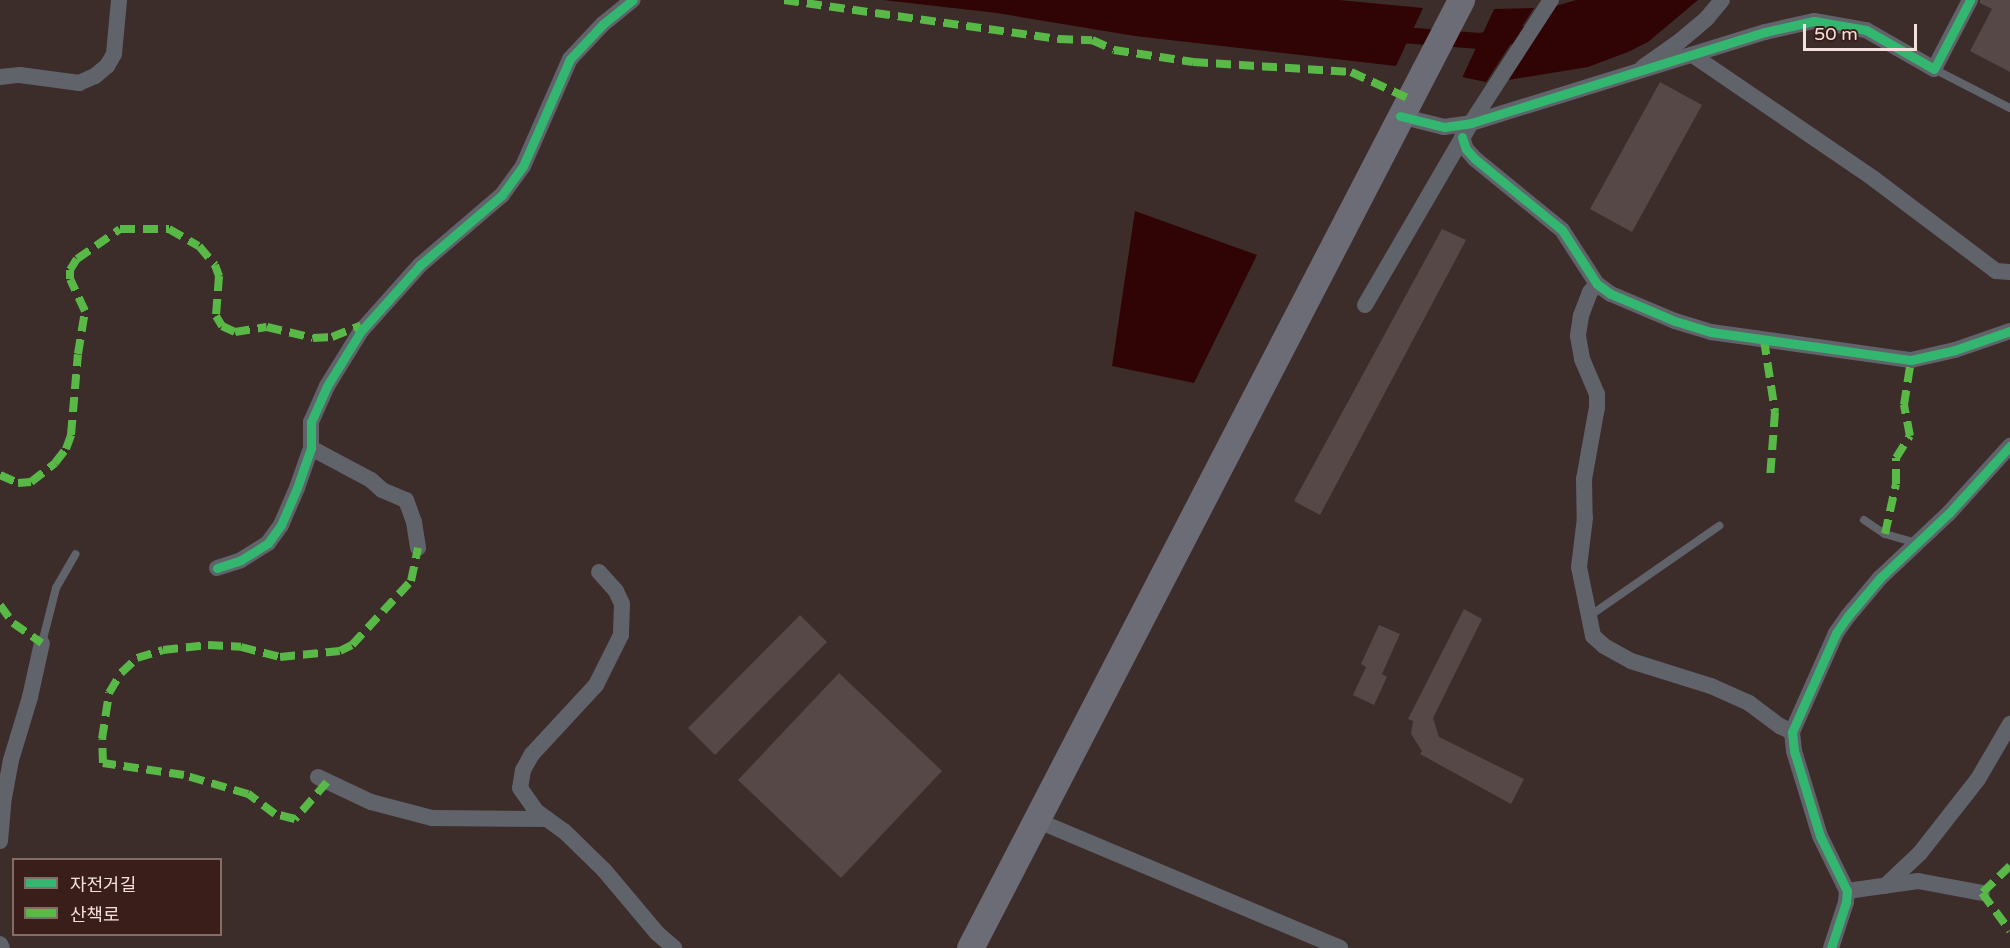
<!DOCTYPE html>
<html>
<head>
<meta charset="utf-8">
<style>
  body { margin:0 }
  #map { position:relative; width:2010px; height:948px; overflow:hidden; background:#3c2d2b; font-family:"Varela Round","Noto Sans KR",sans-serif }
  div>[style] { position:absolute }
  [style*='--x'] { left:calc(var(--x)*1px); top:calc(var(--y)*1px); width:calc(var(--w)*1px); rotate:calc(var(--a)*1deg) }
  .water>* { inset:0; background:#300404 }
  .pier>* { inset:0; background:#3c2d2b }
  .canal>* { height:16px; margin:-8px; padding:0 8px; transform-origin:8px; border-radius:8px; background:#300404 }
  .building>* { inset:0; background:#554846 }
  .lane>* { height:8px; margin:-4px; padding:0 4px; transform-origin:4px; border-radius:4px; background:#61636a }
  .street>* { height:16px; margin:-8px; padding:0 8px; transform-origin:8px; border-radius:8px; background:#61636a }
  .primary>* { height:27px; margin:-13.5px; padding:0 13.5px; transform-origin:13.5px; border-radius:13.5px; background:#6b6c75 }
  .quiet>* { height:8px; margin-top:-4px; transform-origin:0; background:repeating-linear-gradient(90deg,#58b947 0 15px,transparent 0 23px) }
  .cycleway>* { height:9px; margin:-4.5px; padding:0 4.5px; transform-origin:4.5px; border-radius:4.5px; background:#33b770 }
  span { translate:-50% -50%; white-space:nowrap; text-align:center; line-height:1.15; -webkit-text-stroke:4.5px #391e19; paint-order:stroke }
  .legend { position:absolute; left:12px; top:858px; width:210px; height:78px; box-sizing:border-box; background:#391e19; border:2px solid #846c67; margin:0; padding:8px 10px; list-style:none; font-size:18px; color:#f4e1dd }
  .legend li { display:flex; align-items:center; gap:12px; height:30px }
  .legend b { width:30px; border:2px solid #846c67 }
  .scale { position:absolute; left:1803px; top:24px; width:114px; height:27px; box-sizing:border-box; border:3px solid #f4e1dd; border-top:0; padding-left:8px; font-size:18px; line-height:21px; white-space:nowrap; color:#f4e1dd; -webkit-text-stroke:4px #391e19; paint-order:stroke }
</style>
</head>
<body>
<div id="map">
  <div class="water">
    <i style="clip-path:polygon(883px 0,1339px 0,1423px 8px,1396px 66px,1135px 36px,997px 13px)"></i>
    <i style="clip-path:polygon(1576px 0,1698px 0,1648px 42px,1628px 52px,1588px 67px,1508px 80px,1556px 6px)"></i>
    <i style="clip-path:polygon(1534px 8px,1486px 82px,1462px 77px,1494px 9px)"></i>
    <i style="clip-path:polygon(1135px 211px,1257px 255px,1194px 383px,1112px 366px)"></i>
  </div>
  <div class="pier">
    <i style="clip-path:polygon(1495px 6px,1494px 9px,1461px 80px,1460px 76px,1491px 8px)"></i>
  </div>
  <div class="canal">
    <i style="--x:1389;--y:34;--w:91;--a:4.4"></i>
    <i style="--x:1480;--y:41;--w:60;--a:-8.7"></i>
  </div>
  <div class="building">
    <i style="clip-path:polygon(1980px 0,2010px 0,2010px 72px,1970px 51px,1992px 9px,1980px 3px)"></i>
    <i style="clip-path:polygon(1660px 82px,1702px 105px,1632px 232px,1590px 209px)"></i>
    <i style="clip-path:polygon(1442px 229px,1466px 240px,1320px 515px,1294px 501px)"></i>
    <i style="clip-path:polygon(1464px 609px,1482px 619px,1433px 718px,1439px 737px,1524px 779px,1511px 804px,1420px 754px,1422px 751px,1411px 734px,1413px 721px,1408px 719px)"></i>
    <i style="clip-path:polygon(800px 615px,827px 642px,715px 755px,688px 728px)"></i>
    <i style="clip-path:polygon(1379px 625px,1400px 634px,1382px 674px,1387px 677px,1374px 705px,1353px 695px,1366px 667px,1361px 664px)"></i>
    <i style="clip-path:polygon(839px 673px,942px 771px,841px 878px,738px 780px)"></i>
  </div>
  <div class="lane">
    <i style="--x:1934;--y:69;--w:85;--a:27.2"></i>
    <i style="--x:1864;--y:520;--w:25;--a:34"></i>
    <i style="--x:1885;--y:534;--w:33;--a:16"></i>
    <i style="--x:1588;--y:617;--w:160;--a:-34.8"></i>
    <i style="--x:42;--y:643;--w:57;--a:-75.7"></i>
    <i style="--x:56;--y:588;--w:39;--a:-60"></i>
  </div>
  <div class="street">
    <i style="--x:1694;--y:56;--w:218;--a:34.3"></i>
    <i style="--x:1874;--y:179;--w:153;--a:37"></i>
    <i style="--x:1996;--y:271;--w:14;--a:4"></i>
    <i style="--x:1643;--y:67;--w:45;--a:-35.1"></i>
    <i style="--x:1680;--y:41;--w:35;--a:-40"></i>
    <i style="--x:1707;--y:18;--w:23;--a:-50"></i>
    <i style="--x:0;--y:77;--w:20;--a:-6"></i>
    <i style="--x:20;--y:75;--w:60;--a:7.7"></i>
    <i style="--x:79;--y:83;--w:17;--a:-24"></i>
    <i style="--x:95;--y:76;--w:16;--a:-40"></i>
    <i style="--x:107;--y:66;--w:14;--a:-60"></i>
    <i style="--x:114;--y:54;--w:54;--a:-84.7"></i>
    <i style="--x:1400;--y:116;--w:45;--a:14"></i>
    <i style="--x:1444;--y:127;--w:27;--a:-8"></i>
    <i style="--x:1471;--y:123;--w:308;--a:-17.2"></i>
    <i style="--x:1765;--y:32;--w:50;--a:-12.7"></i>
    <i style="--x:1814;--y:21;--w:53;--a:9.8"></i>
    <i style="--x:1866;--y:30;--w:78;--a:29.8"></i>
    <i style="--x:1934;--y:69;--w:78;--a:-62.4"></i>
    <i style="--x:1462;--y:137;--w:13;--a:72"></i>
    <i style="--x:1466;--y:149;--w:13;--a:48"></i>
    <i style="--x:1475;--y:159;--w:112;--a:39.2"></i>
    <i style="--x:1562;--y:230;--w:64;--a:57.1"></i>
    <i style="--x:1597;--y:284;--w:17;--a:36"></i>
    <i style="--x:1611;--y:294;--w:69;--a:22.9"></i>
    <i style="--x:1675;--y:321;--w:38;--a:17"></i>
    <i style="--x:1711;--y:332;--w:202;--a:8"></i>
    <i style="--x:1911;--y:360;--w:45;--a:-12.8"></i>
    <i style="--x:1955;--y:350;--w:58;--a:-19.1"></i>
    <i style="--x:1597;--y:284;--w:11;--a:131"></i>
    <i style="--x:1590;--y:292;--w:26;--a:111"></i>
    <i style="--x:1581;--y:316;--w:20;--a:99"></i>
    <i style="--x:1578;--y:336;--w:23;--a:80"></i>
    <i style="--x:1582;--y:359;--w:38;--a:67"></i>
    <i style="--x:1597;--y:394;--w:13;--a:90"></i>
    <i style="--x:1597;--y:407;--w:73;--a:100.2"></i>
    <i style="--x:1584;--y:479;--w:39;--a:89"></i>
    <i style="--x:1585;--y:518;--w:49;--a:97"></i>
    <i style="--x:1579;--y:567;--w:70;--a:78.5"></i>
    <i style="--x:1593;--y:636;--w:15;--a:42"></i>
    <i style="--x:1604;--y:646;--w:31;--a:29"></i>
    <i style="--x:1631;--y:661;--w:84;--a:17.4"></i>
    <i style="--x:1711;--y:686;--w:42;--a:24.1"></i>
    <i style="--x:1749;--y:703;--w:39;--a:37"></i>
    <i style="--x:1780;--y:726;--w:13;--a:27"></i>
    <i style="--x:1365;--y:305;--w:211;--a:-59.8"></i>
    <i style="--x:1471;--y:123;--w:147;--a:-57"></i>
    <i style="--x:311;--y:448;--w:68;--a:28.1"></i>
    <i style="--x:371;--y:480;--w:15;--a:42"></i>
    <i style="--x:382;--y:490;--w:26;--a:23"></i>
    <i style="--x:406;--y:500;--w:23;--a:70"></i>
    <i style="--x:414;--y:522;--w:26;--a:81"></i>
    <i style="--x:217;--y:568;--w:25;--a:-18"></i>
    <i style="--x:241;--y:560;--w:32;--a:-32"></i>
    <i style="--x:268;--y:543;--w:22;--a:-54"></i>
    <i style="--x:281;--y:525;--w:40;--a:-66.6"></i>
    <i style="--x:297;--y:488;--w:42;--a:-70.7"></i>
    <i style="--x:311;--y:448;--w:26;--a:-90"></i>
    <i style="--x:311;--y:422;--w:39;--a:-66"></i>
    <i style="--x:327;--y:386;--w:65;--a:-58.3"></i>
    <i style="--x:361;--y:331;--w:89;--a:-48.2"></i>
    <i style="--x:420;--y:265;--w:108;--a:-40.5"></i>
    <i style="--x:502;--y:195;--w:36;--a:-54"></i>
    <i style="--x:523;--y:166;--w:117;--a:-66.3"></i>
    <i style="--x:570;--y:59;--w:48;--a:-46.7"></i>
    <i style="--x:603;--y:24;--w:38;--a:-39"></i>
    <i style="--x:599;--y:572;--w:25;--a:48"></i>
    <i style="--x:616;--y:591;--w:14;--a:65"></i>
    <i style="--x:622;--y:604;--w:31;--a:92"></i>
    <i style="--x:621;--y:635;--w:56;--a:116.6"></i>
    <i style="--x:596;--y:685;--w:94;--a:132.8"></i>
    <i style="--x:532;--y:754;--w:18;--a:119"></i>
    <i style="--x:523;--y:770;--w:18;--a:99"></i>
    <i style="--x:520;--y:788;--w:28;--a:55"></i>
    <i style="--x:536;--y:811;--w:34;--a:36"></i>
    <i style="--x:564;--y:831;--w:56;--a:44.3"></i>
    <i style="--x:604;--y:870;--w:82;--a:49.9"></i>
    <i style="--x:657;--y:933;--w:23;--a:41"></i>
    <i style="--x:318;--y:777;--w:59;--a:25.3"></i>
    <i style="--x:371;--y:802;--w:63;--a:14.7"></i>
    <i style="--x:432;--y:818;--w:115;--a:0.5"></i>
    <i style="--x:1036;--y:820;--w:330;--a:22.8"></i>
    <i style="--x:0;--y:841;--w:38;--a:-85"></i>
    <i style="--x:3;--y:803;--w:44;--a:-79.5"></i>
    <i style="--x:11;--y:760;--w:66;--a:-73.2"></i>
    <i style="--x:30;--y:697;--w:55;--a:-77.5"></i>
    <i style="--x:1885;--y:886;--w:48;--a:-43.3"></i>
    <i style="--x:1920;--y:853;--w:94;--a:-51.9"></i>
    <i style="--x:1978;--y:779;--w:64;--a:-59.8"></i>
    <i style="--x:1847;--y:891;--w:72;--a:-8"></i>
    <i style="--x:1918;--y:881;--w:65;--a:10.6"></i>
    <i style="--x:0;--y:944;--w:4;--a:63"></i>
    <i style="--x:1831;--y:948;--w:48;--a:-71.9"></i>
    <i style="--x:1846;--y:902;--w:11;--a:-85"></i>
    <i style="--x:1847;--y:891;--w:61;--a:-116.1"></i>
    <i style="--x:1820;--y:836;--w:89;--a:-107"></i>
    <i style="--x:1794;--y:751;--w:19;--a:-96"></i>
    <i style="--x:1792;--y:732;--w:108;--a:-66"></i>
    <i style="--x:1836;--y:633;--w:21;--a:-55"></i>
    <i style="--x:1848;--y:616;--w:50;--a:-49.9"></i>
    <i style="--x:1880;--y:578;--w:95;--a:-43.3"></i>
    <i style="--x:1949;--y:513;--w:91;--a:-47.7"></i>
  </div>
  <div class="primary">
    <i style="--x:970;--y:948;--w:1068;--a:-62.62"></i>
  </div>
  <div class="quiet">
    <i style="--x:784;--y:0;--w:277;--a:8.1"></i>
    <i style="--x:1058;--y:39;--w:34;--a:2"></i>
    <i style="--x:1092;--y:40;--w:24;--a:24"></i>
    <i style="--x:1114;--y:50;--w:80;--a:8.6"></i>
    <i style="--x:1193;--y:62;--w:158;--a:3.6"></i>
    <i style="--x:1351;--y:72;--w:65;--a:24.6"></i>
    <i style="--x:1764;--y:340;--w:73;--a:81.3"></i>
    <i style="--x:1775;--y:412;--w:66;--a:94.3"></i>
    <i style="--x:0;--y:475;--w:20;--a:24"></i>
    <i style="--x:18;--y:483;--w:13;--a:-4"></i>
    <i style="--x:31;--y:482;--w:31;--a:-38"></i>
    <i style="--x:55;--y:463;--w:18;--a:-52"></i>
    <i style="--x:66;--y:449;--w:15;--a:-70"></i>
    <i style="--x:71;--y:435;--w:81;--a:-85.1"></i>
    <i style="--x:78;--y:354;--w:44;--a:-80.8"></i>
    <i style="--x:85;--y:311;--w:35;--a:-115"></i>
    <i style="--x:70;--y:279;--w:9;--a:-90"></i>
    <i style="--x:70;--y:270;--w:13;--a:-58"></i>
    <i style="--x:77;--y:259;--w:52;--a:-34.9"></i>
    <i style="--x:120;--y:229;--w:49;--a:0"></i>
    <i style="--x:169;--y:229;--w:34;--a:30"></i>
    <i style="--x:199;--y:246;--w:25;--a:50"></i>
    <i style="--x:215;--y:265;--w:12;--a:70"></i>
    <i style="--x:219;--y:276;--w:40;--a:94.3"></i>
    <i style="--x:216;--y:316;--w:12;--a:59"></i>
    <i style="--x:222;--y:326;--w:14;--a:25"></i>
    <i style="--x:235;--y:332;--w:32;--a:-9"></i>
    <i style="--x:267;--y:327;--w:47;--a:13.4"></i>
    <i style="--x:313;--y:338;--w:19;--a:-3"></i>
    <i style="--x:332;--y:337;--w:31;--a:-22"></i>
    <i style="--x:1885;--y:534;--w:51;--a:-77.6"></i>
    <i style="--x:1896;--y:484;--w:26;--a:-90"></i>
    <i style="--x:1896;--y:458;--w:26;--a:-58"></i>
    <i style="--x:1910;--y:436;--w:32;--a:-101"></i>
    <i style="--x:1904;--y:405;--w:46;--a:-81.2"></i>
    <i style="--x:0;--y:605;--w:22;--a:54"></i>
    <i style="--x:13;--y:623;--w:35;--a:35"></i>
    <i style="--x:327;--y:782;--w:49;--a:130.9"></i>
    <i style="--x:295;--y:819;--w:21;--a:-166"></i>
    <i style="--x:275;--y:814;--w:34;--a:-143"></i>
    <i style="--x:248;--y:794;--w:67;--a:-163.5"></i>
    <i style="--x:184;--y:775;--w:82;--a:-171.6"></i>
    <i style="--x:103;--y:763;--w:24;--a:-92"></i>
    <i style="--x:102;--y:739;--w:47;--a:-81.3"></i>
    <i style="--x:109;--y:693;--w:23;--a:-59"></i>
    <i style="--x:121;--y:673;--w:22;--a:-43"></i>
    <i style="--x:137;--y:658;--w:27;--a:-17"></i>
    <i style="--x:163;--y:650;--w:45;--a:-6.3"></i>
    <i style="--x:208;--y:645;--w:33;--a:3"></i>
    <i style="--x:241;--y:647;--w:40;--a:14.4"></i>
    <i style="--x:280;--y:657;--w:60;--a:-5.7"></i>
    <i style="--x:340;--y:651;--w:13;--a:-27"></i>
    <i style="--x:352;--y:645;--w:87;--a:-47.3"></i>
    <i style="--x:411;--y:581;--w:34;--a:-78"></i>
    <i style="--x:2010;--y:866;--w:39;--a:136"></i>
    <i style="--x:1982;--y:893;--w:47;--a:53.6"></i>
  </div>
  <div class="cycleway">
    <i style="--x:1400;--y:116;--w:45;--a:14"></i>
    <i style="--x:1444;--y:127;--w:27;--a:-8"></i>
    <i style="--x:1471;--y:123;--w:308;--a:-17.2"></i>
    <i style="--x:1765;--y:32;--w:50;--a:-12.7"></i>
    <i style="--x:1814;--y:21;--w:53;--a:9.8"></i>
    <i style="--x:1866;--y:30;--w:78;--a:29.8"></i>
    <i style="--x:1934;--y:69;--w:78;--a:-62.4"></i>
    <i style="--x:1462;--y:137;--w:13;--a:72"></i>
    <i style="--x:1466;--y:149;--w:13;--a:48"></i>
    <i style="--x:1475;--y:159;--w:112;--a:39.2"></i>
    <i style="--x:1562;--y:230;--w:64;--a:57.1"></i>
    <i style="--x:1597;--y:284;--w:17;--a:36"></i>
    <i style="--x:1611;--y:294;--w:69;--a:22.9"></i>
    <i style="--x:1675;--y:321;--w:38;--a:17"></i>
    <i style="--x:1711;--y:332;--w:202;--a:8"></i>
    <i style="--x:1911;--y:360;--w:45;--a:-12.8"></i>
    <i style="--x:1955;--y:350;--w:58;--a:-19.1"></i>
    <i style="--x:217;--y:568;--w:25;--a:-18"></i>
    <i style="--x:241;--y:560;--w:32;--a:-32"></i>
    <i style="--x:268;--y:543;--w:22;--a:-54"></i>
    <i style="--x:281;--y:525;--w:40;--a:-66.6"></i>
    <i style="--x:297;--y:488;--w:42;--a:-70.7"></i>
    <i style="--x:311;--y:448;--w:26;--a:-90"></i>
    <i style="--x:311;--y:422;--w:39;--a:-66"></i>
    <i style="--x:327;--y:386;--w:65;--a:-58.3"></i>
    <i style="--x:361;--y:331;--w:89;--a:-48.2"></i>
    <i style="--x:420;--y:265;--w:108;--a:-40.5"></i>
    <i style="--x:502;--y:195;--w:36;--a:-54"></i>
    <i style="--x:523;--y:166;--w:117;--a:-66.3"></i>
    <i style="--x:570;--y:59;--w:48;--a:-46.7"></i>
    <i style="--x:603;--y:24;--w:38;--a:-39"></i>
    <i style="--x:1831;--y:948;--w:48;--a:-71.9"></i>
    <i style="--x:1846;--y:902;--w:11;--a:-85"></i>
    <i style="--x:1847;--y:891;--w:61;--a:-116.1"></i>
    <i style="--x:1820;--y:836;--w:89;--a:-107"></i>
    <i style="--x:1794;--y:751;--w:19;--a:-96"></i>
    <i style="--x:1792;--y:732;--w:108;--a:-66"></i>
    <i style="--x:1836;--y:633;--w:21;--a:-55"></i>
    <i style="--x:1848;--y:616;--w:50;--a:-49.9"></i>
    <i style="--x:1880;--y:578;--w:95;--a:-43.3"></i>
    <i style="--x:1949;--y:513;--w:91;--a:-47.7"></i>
  </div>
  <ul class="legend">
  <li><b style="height:8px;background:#33b770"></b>자전거길</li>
  <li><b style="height:8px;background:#58b947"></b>산책로</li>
  </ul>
  <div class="scale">50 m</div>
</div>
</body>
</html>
